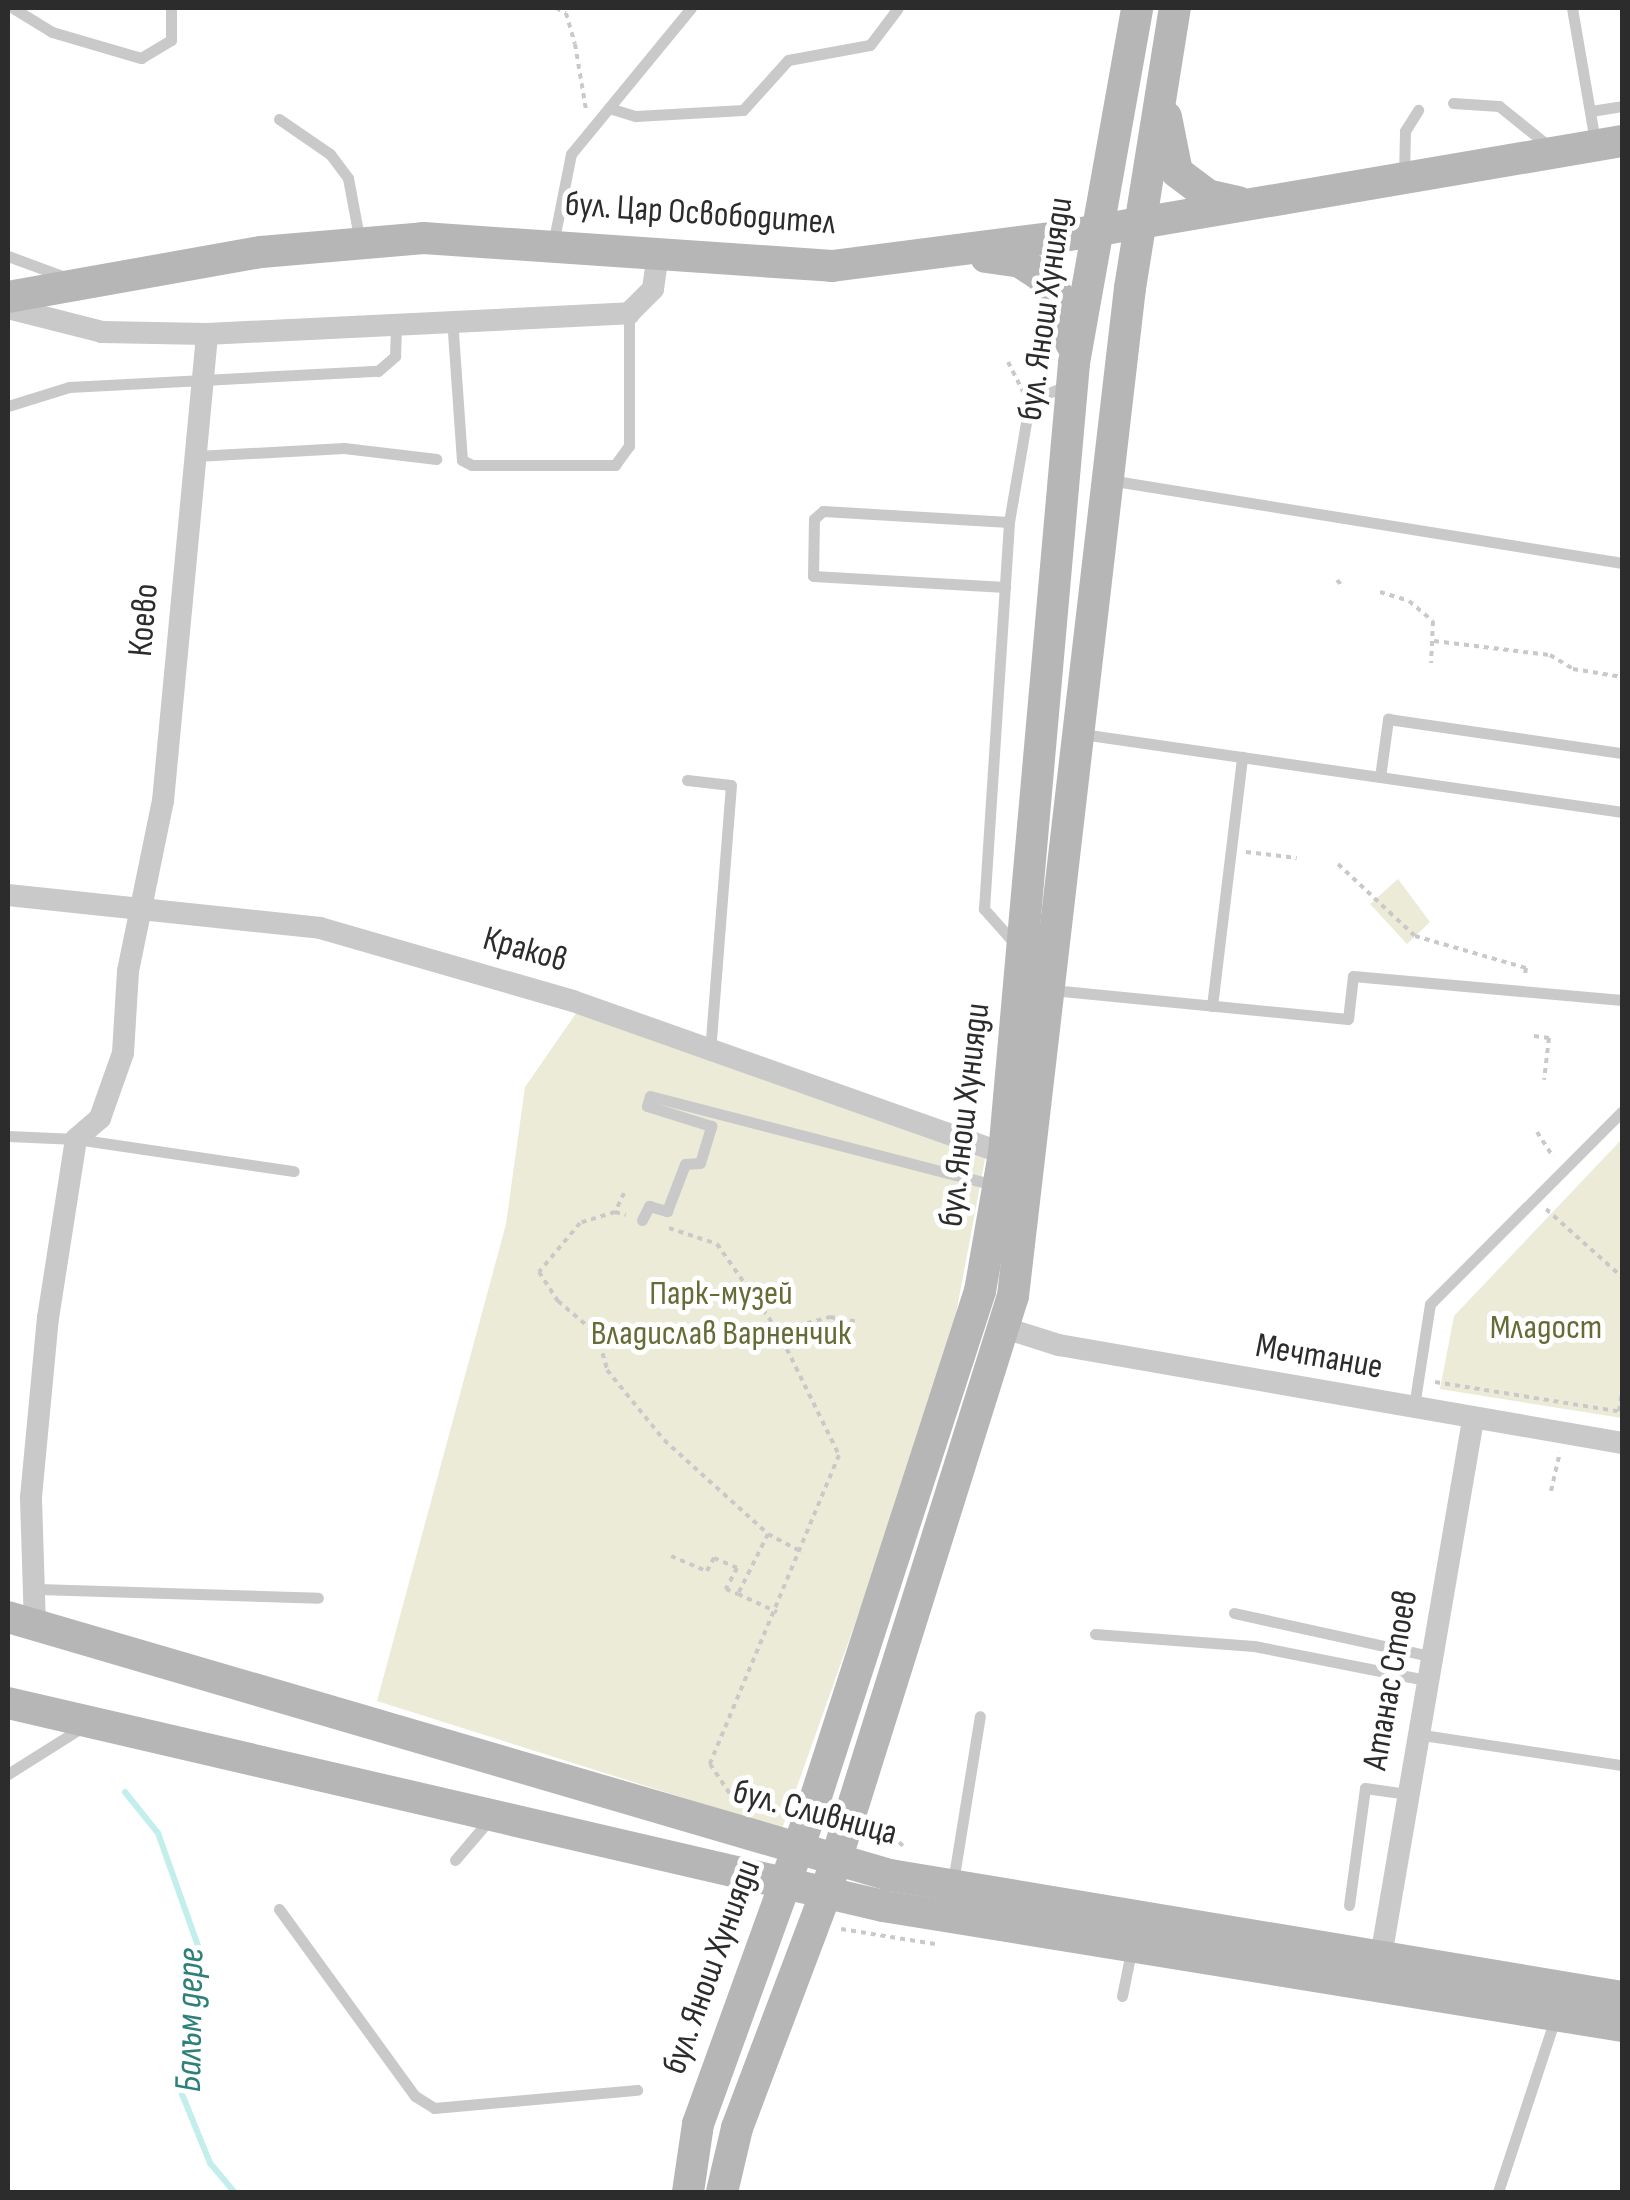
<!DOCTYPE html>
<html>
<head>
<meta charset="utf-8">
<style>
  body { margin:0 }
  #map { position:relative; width:1630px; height:2200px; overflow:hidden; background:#fff; font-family:"Sofia Sans Condensed",sans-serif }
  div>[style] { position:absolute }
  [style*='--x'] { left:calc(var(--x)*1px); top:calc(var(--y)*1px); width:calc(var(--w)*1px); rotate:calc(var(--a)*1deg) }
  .green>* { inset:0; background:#ebebd8 }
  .stream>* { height:6px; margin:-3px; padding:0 3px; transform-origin:3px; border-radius:3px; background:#c2eeeb }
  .path>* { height:4px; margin-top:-2px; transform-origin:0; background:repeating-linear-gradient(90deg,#c9c9c9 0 5px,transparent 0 10px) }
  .lane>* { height:11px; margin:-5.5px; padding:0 5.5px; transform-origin:5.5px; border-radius:5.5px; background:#c9c9c9 }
  .street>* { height:22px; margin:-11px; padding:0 11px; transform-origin:11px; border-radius:11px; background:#c9c9c9 }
  .secondary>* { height:32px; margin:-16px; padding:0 16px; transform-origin:16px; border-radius:16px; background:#b6b6b6 }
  span { translate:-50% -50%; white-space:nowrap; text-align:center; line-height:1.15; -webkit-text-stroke:10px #fff; paint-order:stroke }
  .street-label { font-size:35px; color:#2c2c2c }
  .park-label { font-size:35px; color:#676b36 }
  .water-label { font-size:38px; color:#2f807b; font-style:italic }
  .frame { position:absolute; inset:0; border:10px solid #2c2c2c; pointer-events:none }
</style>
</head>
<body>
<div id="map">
  <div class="green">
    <i style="clip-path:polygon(1398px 879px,1430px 922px,1407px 944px,1370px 904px)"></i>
    <i style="clip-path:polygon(577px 1012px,985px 1159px,946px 1367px,782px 1829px,377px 1701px,506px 1224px,525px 1087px)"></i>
    <i style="clip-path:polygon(1622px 1139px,1622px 1418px,1440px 1389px,1454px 1316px)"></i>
  </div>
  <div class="stream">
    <i style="--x:125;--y:1792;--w:53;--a:51.2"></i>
    <i style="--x:158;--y:1833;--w:120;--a:70.5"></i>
    <i style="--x:198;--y:1946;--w:149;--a:96.2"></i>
    <i style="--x:182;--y:2094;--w:74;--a:67.9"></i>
    <i style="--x:210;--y:2163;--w:38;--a:50"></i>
  </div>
  <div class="path">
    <i style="--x:556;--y:8;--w:11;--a:27"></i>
    <i style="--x:566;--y:13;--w:32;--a:74"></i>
    <i style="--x:575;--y:44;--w:67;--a:80.5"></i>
    <i style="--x:1008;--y:362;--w:38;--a:63"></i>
    <i style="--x:1337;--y:580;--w:8;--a:50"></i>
    <i style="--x:1380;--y:592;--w:30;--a:17"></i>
    <i style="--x:1409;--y:601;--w:31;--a:40"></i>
    <i style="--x:1433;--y:621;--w:42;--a:92.7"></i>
    <i style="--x:1434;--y:641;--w:117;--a:6.9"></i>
    <i style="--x:1550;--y:655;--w:27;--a:31"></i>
    <i style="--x:1573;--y:669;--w:50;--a:9.3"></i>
    <i style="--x:1246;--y:852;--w:51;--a:6.7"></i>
    <i style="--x:1338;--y:864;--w:105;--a:43.1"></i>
    <i style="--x:1415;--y:936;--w:116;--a:16.1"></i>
    <i style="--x:1526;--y:968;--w:6;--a:99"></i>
    <i style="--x:1534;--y:1036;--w:15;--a:8"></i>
    <i style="--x:1549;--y:1038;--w:42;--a:96.8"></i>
    <i style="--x:1537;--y:1132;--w:30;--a:57"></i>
    <i style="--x:624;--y:1193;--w:21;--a:115"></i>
    <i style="--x:615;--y:1212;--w:11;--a:15"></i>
    <i style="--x:1546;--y:1209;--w:102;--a:41.8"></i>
    <i style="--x:615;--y:1212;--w:37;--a:163"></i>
    <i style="--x:580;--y:1223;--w:64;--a:129.9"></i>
    <i style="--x:539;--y:1272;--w:35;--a:57"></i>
    <i style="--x:558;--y:1301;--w:51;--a:40.2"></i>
    <i style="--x:597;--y:1334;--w:37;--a:74"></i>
    <i style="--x:607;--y:1370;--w:90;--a:50.8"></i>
    <i style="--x:664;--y:1440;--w:140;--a:42.1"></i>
    <i style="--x:768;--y:1534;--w:40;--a:28"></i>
    <i style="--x:669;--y:1228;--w:51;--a:18.4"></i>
    <i style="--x:717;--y:1244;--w:106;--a:55"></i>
    <i style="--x:778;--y:1331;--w:138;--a:63.8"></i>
    <i style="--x:839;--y:1455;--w:335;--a:112.7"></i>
    <i style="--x:710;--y:1764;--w:47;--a:56.3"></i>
    <i style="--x:778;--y:1331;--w:54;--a:-15.1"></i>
    <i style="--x:830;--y:1317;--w:29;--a:10"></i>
    <i style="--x:1435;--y:1382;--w:189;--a:9.1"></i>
    <i style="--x:1619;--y:1411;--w:18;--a:-81"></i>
    <i style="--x:1551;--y:1491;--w:40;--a:-77"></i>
    <i style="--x:768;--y:1534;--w:67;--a:116.6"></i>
    <i style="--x:738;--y:1594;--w:43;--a:24.8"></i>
    <i style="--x:671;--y:1556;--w:39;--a:23"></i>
    <i style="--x:707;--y:1571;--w:15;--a:-62"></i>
    <i style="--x:714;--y:1558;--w:25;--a:23"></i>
    <i style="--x:737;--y:1568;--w:24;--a:118"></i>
    <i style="--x:726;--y:1589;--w:13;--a:23"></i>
    <i style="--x:878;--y:1821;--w:38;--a:45"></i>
    <i style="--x:841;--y:1929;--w:95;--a:9.1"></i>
  </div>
  <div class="lane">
    <i style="--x:13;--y:8;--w:46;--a:31.6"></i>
    <i style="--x:52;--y:32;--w:93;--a:16.3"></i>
    <i style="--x:141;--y:58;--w:35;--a:-31"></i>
    <i style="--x:171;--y:40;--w:32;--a:-90"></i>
    <i style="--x:1572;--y:8;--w:135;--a:80.2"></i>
    <i style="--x:1453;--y:103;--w:46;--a:3.7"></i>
    <i style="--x:1499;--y:106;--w:67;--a:38.9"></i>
    <i style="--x:609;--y:108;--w:28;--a:17"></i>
    <i style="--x:636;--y:116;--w:107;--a:-3.2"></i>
    <i style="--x:743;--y:110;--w:67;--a:-48"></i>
    <i style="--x:788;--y:60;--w:83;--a:-10.4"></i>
    <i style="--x:870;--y:45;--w:46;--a:-52.9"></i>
    <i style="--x:1591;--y:111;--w:31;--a:-9"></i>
    <i style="--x:279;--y:119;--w:62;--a:34.5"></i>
    <i style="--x:330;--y:154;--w:30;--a:53"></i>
    <i style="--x:348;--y:178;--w:65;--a:79.4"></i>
    <i style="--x:1404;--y:176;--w:45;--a:-88.7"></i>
    <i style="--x:1405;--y:131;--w:25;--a:-58"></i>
    <i style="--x:553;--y:244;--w:92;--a:-78.7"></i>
    <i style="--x:571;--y:154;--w:189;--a:-50.6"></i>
    <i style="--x:8;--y:256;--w:61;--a:20.2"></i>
    <i style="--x:452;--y:318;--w:142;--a:86"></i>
    <i style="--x:462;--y:460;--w:11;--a:27"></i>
    <i style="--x:472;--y:465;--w:143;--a:0"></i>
    <i style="--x:615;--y:465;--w:24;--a:-54"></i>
    <i style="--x:629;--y:446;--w:133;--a:-90"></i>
    <i style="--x:8;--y:406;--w:64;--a:-17.3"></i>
    <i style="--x:69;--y:387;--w:309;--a:-3"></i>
    <i style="--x:378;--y:371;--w:23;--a:-41"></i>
    <i style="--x:395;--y:356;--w:31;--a:-88"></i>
    <i style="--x:196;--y:456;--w:148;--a:-3.1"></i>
    <i style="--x:344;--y:448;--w:93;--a:6.8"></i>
    <i style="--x:1109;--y:480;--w:520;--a:9.19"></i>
    <i style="--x:1005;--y:587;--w:192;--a:-176.7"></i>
    <i style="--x:813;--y:576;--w:57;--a:-89"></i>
    <i style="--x:814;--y:519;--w:12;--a:-42"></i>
    <i style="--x:823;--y:511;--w:186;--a:3.4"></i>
    <i style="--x:1082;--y:734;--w:546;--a:8.22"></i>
    <i style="--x:1380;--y:777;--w:59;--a:-82.1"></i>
    <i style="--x:1388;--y:719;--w:236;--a:8.3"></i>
    <i style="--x:687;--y:780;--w:44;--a:6.5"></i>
    <i style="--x:731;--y:785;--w:266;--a:94.5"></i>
    <i style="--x:1017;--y:946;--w:50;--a:-131.7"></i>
    <i style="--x:984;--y:909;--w:388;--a:-86.3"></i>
    <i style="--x:1009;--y:522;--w:107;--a:-80.3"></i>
    <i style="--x:1027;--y:417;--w:30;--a:-50"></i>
    <i style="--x:1046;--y:394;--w:22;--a:-22"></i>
    <i style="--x:1052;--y:990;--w:297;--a:5.6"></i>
    <i style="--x:1348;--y:1019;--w:43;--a:-83.4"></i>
    <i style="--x:1353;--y:976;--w:270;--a:5.1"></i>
    <i style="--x:1212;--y:1006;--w:251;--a:-83.1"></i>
    <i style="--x:8;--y:1136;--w:68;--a:2.5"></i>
    <i style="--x:76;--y:1139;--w:220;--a:8.4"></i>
    <i style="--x:642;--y:1220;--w:16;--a:-63"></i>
    <i style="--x:649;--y:1206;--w:19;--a:16"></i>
    <i style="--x:667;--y:1211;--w:50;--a:-69"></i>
    <i style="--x:685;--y:1164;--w:15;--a:-4"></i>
    <i style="--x:700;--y:1163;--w:39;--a:-73"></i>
    <i style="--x:711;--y:1126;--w:67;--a:-162.6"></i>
    <i style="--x:647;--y:1106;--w:10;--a:-73"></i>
    <i style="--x:650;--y:1096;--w:354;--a:14.5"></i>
    <i style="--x:1414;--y:1406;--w:103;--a:-81.1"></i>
    <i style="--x:1430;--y:1304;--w:272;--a:-45.1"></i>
    <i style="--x:38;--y:1589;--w:280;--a:1.8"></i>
    <i style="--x:1234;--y:1613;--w:201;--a:12.4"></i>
    <i style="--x:1095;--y:1634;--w:159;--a:4.3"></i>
    <i style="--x:1254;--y:1646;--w:175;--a:11.2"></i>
    <i style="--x:1416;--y:1734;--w:208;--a:8.6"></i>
    <i style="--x:8;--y:1774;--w:86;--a:-32.2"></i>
    <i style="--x:455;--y:1860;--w:54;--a:-49.5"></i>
    <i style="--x:953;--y:1882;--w:168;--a:-80.8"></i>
    <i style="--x:1349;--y:1905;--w:118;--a:-82.2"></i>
    <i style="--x:1365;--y:1788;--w:42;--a:8.1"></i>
    <i style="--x:279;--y:1909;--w:231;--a:54"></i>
    <i style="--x:415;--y:2096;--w:22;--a:32"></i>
    <i style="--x:434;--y:2108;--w:204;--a:-5.1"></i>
    <i style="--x:1122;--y:1996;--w:50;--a:-78.5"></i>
    <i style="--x:1498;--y:2192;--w:182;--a:-71.8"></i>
  </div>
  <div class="street">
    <i style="--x:8;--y:308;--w:97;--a:14.3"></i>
    <i style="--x:102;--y:332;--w:105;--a:1.1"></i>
    <i style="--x:207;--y:334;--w:423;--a:-2.8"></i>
    <i style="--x:629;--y:313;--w:34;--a:-45"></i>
    <i style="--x:653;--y:289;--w:35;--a:-82"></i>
    <i style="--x:8;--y:895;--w:314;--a:6"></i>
    <i style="--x:320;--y:928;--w:263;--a:16.1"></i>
    <i style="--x:573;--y:1001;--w:457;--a:19.5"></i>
    <i style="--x:1005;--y:1328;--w:57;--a:17.5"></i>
    <i style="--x:1059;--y:1345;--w:571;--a:9.87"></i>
    <i style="--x:35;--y:1626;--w:129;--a:-91.8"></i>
    <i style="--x:31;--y:1497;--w:180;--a:-84.6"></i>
    <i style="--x:48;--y:1318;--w:181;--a:-81.1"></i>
    <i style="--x:76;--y:1139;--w:32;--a:-41"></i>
    <i style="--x:100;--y:1118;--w:69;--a:-70.5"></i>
    <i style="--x:123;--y:1053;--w:82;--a:-86.5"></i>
    <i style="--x:128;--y:971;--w:174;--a:-78.4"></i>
    <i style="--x:163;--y:801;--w:469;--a:-84.6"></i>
    <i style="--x:1379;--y:1968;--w:556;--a:-80.27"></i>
  </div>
  <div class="secondary">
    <i style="--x:1166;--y:117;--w:56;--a:78.7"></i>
    <i style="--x:1177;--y:172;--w:38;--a:37"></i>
    <i style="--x:1207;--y:195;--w:32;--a:13"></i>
    <i style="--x:986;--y:257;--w:34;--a:8"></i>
    <i style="--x:1020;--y:262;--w:24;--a:33"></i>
    <i style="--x:1040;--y:275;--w:28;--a:49"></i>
    <i style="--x:1058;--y:296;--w:49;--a:74.5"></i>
    <i style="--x:8;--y:297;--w:257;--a:-10.1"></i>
    <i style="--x:261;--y:252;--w:163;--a:-4.9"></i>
    <i style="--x:423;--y:238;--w:410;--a:3.9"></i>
    <i style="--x:832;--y:266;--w:228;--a:-7.3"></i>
    <i style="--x:1058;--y:237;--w:572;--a:-9.66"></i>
    <i style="--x:8;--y:1617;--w:919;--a:16.31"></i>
    <i style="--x:890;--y:1875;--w:742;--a:9.46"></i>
    <i style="--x:8;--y:1703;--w:898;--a:13.06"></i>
    <i style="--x:883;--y:1906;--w:749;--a:9.22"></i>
    <i style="--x:688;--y:2192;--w:69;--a:-81.6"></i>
    <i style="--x:698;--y:2124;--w:326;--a:-70.1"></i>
    <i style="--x:809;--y:1818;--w:554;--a:-72.02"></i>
    <i style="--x:980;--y:1291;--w:139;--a:-80.1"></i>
    <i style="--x:1004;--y:1154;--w:794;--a:-84.94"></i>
    <i style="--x:1074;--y:363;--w:361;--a:-79.9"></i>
    <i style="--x:722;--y:2192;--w:66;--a:-76.8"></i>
    <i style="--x:737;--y:2128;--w:249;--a:-69.3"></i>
    <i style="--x:825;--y:1895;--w:628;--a:-72.58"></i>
    <i style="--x:1013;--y:1296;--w:1015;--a:-83.38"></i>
    <i style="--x:1130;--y:288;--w:284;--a:-80.9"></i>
  </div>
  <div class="street-label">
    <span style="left:700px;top:214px;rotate:4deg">бул. Цар Освободител</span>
    <span style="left:1046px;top:309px;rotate:-82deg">бул. Янош Хунияди</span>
    <span style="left:144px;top:620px;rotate:-85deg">Коево</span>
    <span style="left:525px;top:950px;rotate:16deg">Краков</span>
    <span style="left:965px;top:1115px;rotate:-83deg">бул. Янош Хунияди</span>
    <span style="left:1319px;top:1357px;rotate:10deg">Мечтание</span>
    <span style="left:1391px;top:1680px;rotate:-80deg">Атанас Стоев</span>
    <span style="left:815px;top:1813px;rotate:15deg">бул. Сливница</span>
    <span style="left:712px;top:1967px;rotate:-70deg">бул. Янош Хунияди</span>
  </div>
  <div class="park-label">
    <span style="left:721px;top:1314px">Парк-музей<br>Владислав Варненчик</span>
    <span style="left:1546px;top:1328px">Младост</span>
  </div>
  <div class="water-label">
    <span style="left:190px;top:2020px;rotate:-89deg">Балъм дере</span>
  </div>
  <div class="frame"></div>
</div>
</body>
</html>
